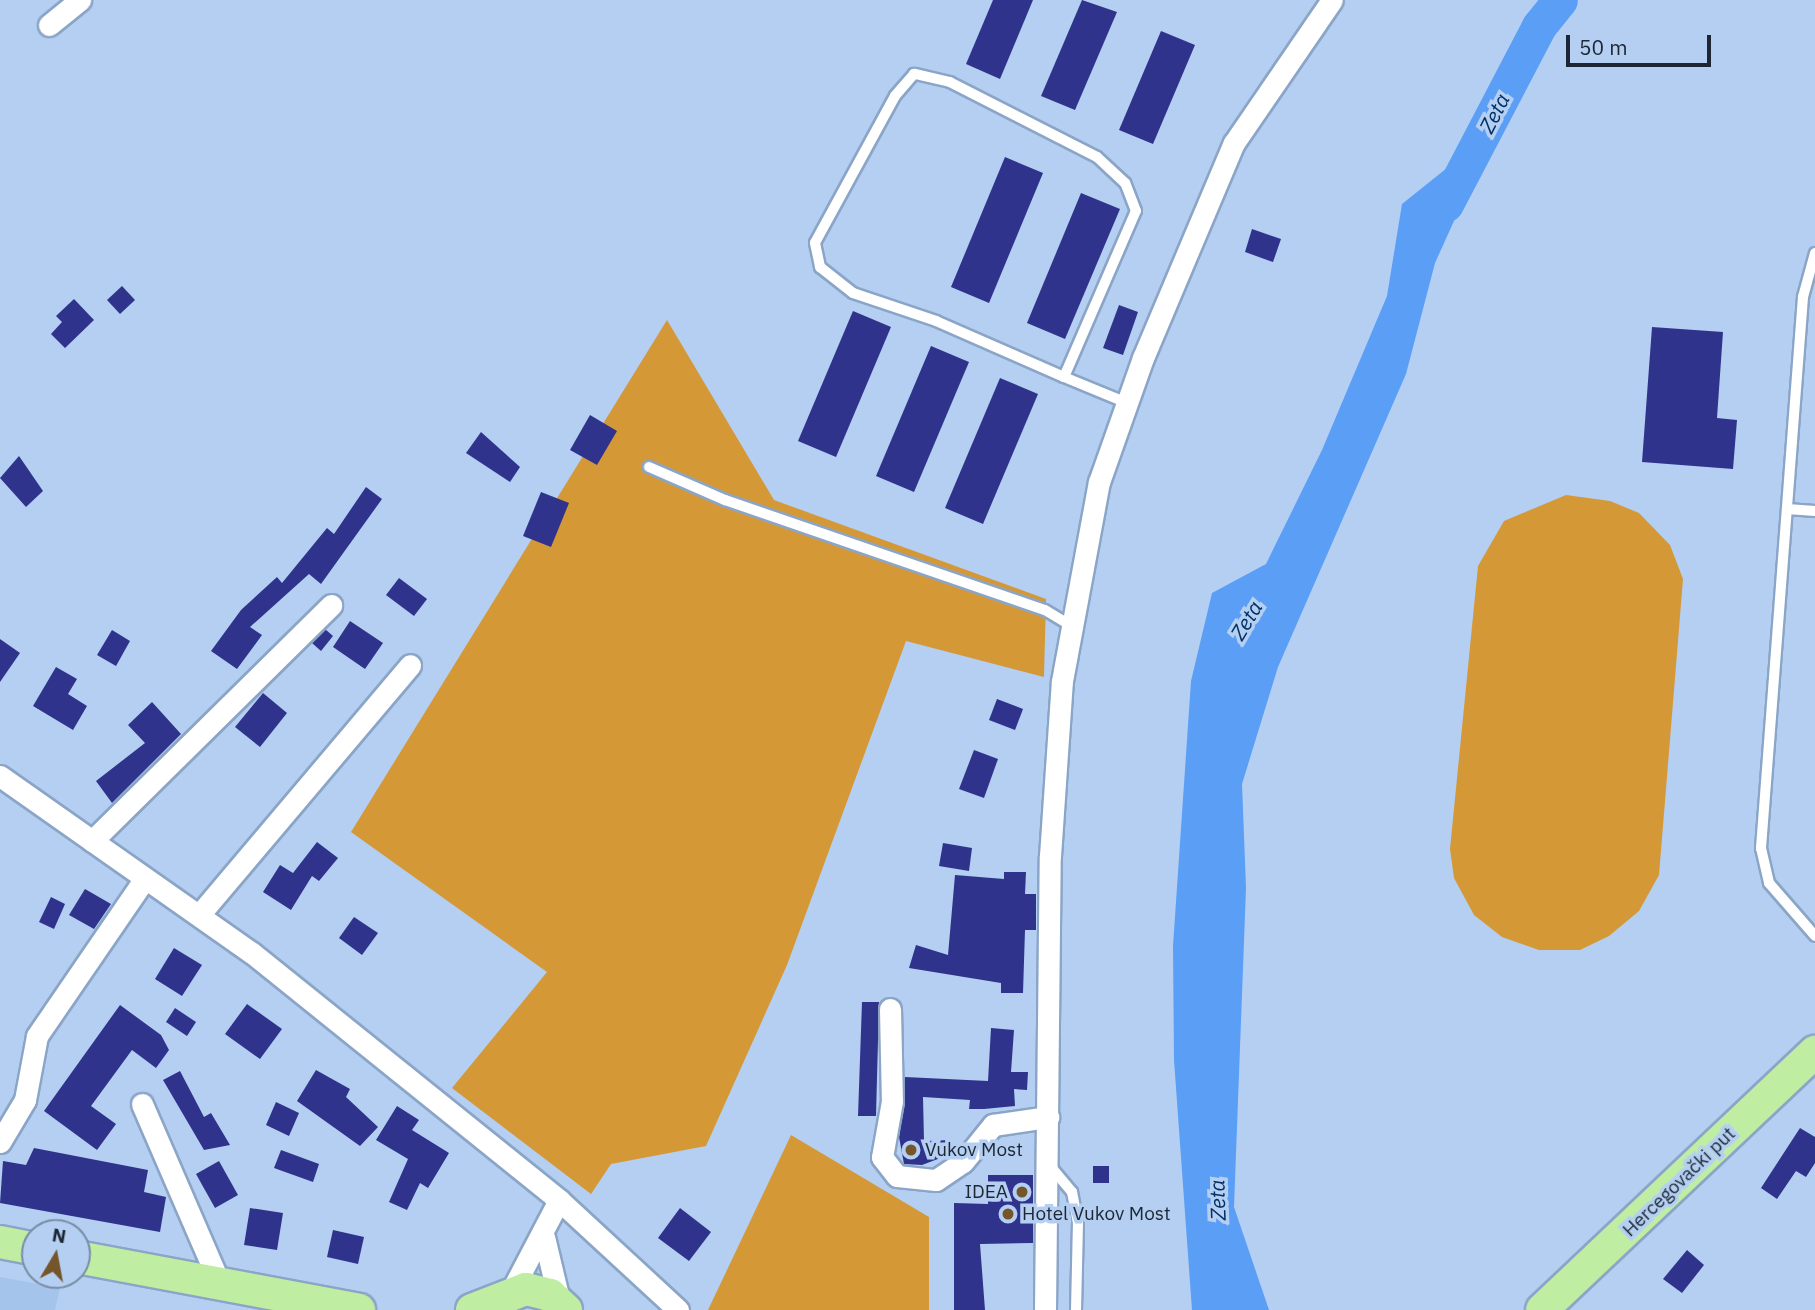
<!DOCTYPE html>
<html>
<head>
<meta charset="utf-8">
<style>
  body { margin:0 }
  #map { position:relative; width:1815px; height:1310px; overflow:hidden; background:#b4cff2; font-family:"IBM Plex Sans",sans-serif }
  div>[style] { position:absolute }
  [style*='--x'] { left:calc(var(--x)*1px); top:calc(var(--y)*1px); width:calc(var(--w)*1px); rotate:calc(var(--a)*1deg) }
  .built>* { inset:0; background:#a4c4ec }
  .green>* { inset:0; background:#d49837 }
  .water>* { inset:0; background:#5a9ef5 }
  .river>* { height:35px; margin:-17.5px; padding:0 17.5px; transform-origin:17.5px; border-radius:17.5px; background:#5a9ef5 }
  .building>* { inset:0; background:#2f338c }
  .roads { filter:drop-shadow(2px 0 #8ba5c7) drop-shadow(-2px 0 #8ba5c7) drop-shadow(0 2px #8ba5c7) drop-shadow(0 -2px #8ba5c7) }
  .lane>* { height:10px; margin:-5px; padding:0 5px; transform-origin:5px; border-radius:5px; background:#fff }
  .street>* { height:21px; margin:-10.5px; padding:0 10.5px; transform-origin:10.5px; border-radius:10.5px; background:#fff }
  .primary>* { height:32px; margin:-16px; padding:0 16px; transform-origin:16px; border-radius:16px; background:#bfeea3 }
  .dots>* { width:19px; height:19px; translate:-50% -50%; box-sizing:border-box; border:4px solid #b4cff2; border-radius:50% }
  span { translate:-50% -50%; white-space:nowrap; text-align:center; line-height:1.15; -webkit-text-stroke:7px #b4cff2; paint-order:stroke }
  .poi-label { font-size:19px; color:#1d2734 }
  .left { translate:0 -50%; text-align:left }
  .right { translate:-100% -50%; text-align:right }
  .street-label { font-size:19px; color:#1d2734 }
  .water-label { font-size:21px; color:#003065; font-style:italic }
  .north { position:absolute; left:21px; top:1219px; width:70px; height:70px; box-sizing:border-box; background:#b4cff2; border:2px solid #788ca6; border-radius:50%; rotate:10deg; font-size:19px; font-weight:700; line-height:28px; text-align:center; color:#1d2734 }
  .north::after { content:''; display:block; margin:auto; width:24px; height:32px; background:#74562a; clip-path:polygon(50% 0,100% 100%,50% 72%,0 100%) }
  .scale { position:absolute; left:1566px; top:35px; width:145px; height:32px; box-sizing:border-box; border:4px solid #1d2734; border-top:0; padding-left:9px; font-size:21px; line-height:24px; white-space:nowrap; color:#1d2734; -webkit-text-stroke:5px #b4cff2; paint-order:stroke }
</style>
</head>
<body>
<div id="map">
  <div class="built">
    <i style="clip-path:polygon(0 1277px,60px 1288px,55px 1310px,0 1310px)"></i>
  </div>
  <div class="green">
    <i style="clip-path:polygon(667px 320px,774px 500px,1046px 599px,1044px 677px,906px 641px,787px 965px,706px 1146px,611px 1164px,591px 1194px,452px 1088px,547px 972px,351px 832px)"></i>
    <i style="clip-path:polygon(1566px 495px,1610px 501px,1639px 513px,1670px 545px,1683px 579px,1659px 875px,1639px 911px,1609px 936px,1580px 950px,1539px 950px,1502px 937px,1474px 915px,1454px 878px,1450px 849px,1478px 566px,1504px 521px)"></i>
    <i style="clip-path:polygon(791px 1135px,929px 1217px,929px 1310px,708px 1310px)"></i>
  </div>
  <div class="water">
    <i style="clip-path:polygon(1467px 162px,1477px 170px,1435px 263px,1406px 374px,1278px 667px,1242px 784px,1246px 888px,1234px 1207px,1269px 1310px,1192px 1310px,1174px 1060px,1173px 946px,1191px 681px,1212px 593px,1266px 564px,1322px 450px,1387px 296px,1402px 204px,1452px 164px)"></i>
  </div>
  <div class="river">
    <i style="--x:1446;--y:204;--w:201;--a:-62.4"></i>
    <i style="--x:1539;--y:26;--w:33;--a:-51"></i>
  </div>
  <div class="building">
    <i style="clip-path:polygon(993px 0,1033px 0,1000px 79px,966px 64px)"></i>
    <i style="clip-path:polygon(1082px 0,1117px 12px,1075px 110px,1041px 96px)"></i>
    <i style="clip-path:polygon(1161px 31px,1195px 45px,1153px 144px,1119px 130px)"></i>
    <i style="clip-path:polygon(1005px 157px,1043px 173px,989px 303px,951px 287px)"></i>
    <i style="clip-path:polygon(1081px 193px,1120px 209px,1065px 339px,1027px 323px)"></i>
    <i style="clip-path:polygon(1252px 229px,1281px 239px,1273px 262px,1245px 252px)"></i>
    <i style="clip-path:polygon(122px 286px,135px 300px,120px 314px,107px 300px)"></i>
    <i style="clip-path:polygon(74px 299px,94px 320px,65px 348px,51px 334px,62px 322px,56px 316px)"></i>
    <i style="clip-path:polygon(1119px 305px,1138px 312px,1123px 355px,1103px 348px)"></i>
    <i style="clip-path:polygon(853px 311px,891px 327px,836px 457px,798px 441px)"></i>
    <i style="clip-path:polygon(1652px 327px,1723px 332px,1717px 418px,1737px 420px,1733px 469px,1642px 462px)"></i>
    <i style="clip-path:polygon(931px 346px,969px 362px,914px 492px,876px 476px)"></i>
    <i style="clip-path:polygon(1000px 378px,1038px 394px,983px 524px,945px 508px)"></i>
    <i style="clip-path:polygon(590px 415px,617px 431px,597px 465px,570px 450px)"></i>
    <i style="clip-path:polygon(481px 432px,520px 467px,510px 482px,466px 453px)"></i>
    <i style="clip-path:polygon(19px 456px,43px 491px,26px 507px,0 478px)"></i>
    <i style="clip-path:polygon(366px 487px,382px 499px,321px 584px,309px 574px,250px 627px,262px 635px,237px 669px,211px 651px,241px 610px,277px 577px,282px 583px,327px 528px,334px 534px)"></i>
    <i style="clip-path:polygon(541px 492px,569px 503px,551px 547px,523px 536px)"></i>
    <i style="clip-path:polygon(399px 578px,427px 599px,414px 616px,386px 595px)"></i>
    <i style="clip-path:polygon(350px 621px,383px 643px,365px 669px,333px 647px)"></i>
    <i style="clip-path:polygon(325px 629px,333px 636px,321px 651px,312px 643px)"></i>
    <i style="clip-path:polygon(112px 630px,130px 641px,116px 666px,97px 655px)"></i>
    <i style="clip-path:polygon(0 639px,20px 653px,0 682px)"></i>
    <i style="clip-path:polygon(56px 667px,77px 679px,68px 694px,87px 706px,73px 730px,33px 706px)"></i>
    <i style="clip-path:polygon(263px 693px,287px 713px,260px 747px,235px 727px)"></i>
    <i style="clip-path:polygon(997px 699px,1023px 709px,1015px 730px,989px 720px)"></i>
    <i style="clip-path:polygon(152px 702px,181px 734px,112px 803px,96px 781px,145px 743px,128px 725px)"></i>
    <i style="clip-path:polygon(974px 750px,998px 759px,984px 798px,959px 789px)"></i>
    <i style="clip-path:polygon(317px 842px,338px 858px,319px 881px,312px 876px,291px 910px,263px 892px,280px 865px,293px 873px)"></i>
    <i style="clip-path:polygon(943px 843px,972px 848px,969px 871px,939px 866px)"></i>
    <i style="clip-path:polygon(1004px 872px,1026px 872px,1025px 894px,1036px 894px,1036px 930px,1025px 930px,1023px 993px,1001px 993px,1001px 983px,909px 968px,916px 945px,948px 955px,955px 875px,1004px 879px)"></i>
    <i style="clip-path:polygon(85px 889px,111px 904px,94px 929px,69px 915px)"></i>
    <i style="clip-path:polygon(51px 897px,65px 904px,54px 929px,39px 922px)"></i>
    <i style="clip-path:polygon(354px 917px,378px 933px,362px 955px,339px 938px)"></i>
    <i style="clip-path:polygon(174px 948px,202px 965px,182px 996px,155px 979px)"></i>
    <i style="clip-path:polygon(862px 1002px,879px 1002px,876px 1116px,858px 1116px)"></i>
    <i style="clip-path:polygon(247px 1004px,282px 1029px,260px 1059px,225px 1034px)"></i>
    <i style="clip-path:polygon(120px 1005px,161px 1035px,169px 1050px,156px 1068px,132px 1050px,91px 1106px,116px 1124px,97px 1150px,44px 1111px)"></i>
    <i style="clip-path:polygon(175px 1008px,196px 1022px,187px 1036px,166px 1022px)"></i>
    <i style="clip-path:polygon(991px 1028px,1014px 1030px,1011px 1072px,1028px 1072px,1027px 1090px,1014px 1089px,1015px 1106px,984px 1109px,969px 1109px,970px 1100px,923px 1097px,924px 1141px,951px 1140px,951px 1154px,922px 1165px,904px 1164px,899px 1137px,905px 1077px,988px 1081px)"></i>
    <i style="clip-path:polygon(316px 1070px,350px 1089px,346px 1097px,378px 1127px,360px 1146px,297px 1101px)"></i>
    <i style="clip-path:polygon(180px 1071px,204px 1117px,211px 1113px,230px 1145px,204px 1150px,163px 1080px)"></i>
    <i style="clip-path:polygon(276px 1102px,299px 1113px,289px 1136px,266px 1125px)"></i>
    <i style="clip-path:polygon(397px 1106px,419px 1120px,412px 1130px,449px 1153px,428px 1188px,420px 1183px,407px 1210px,389px 1202px,408px 1159px,376px 1140px)"></i>
    <i style="clip-path:polygon(1800px 1128px,1815px 1137px,1815px 1163px,1806px 1177px,1796px 1171px,1777px 1199px,1761px 1188px)"></i>
    <i style="clip-path:polygon(34px 1148px,148px 1170px,144px 1192px,166px 1197px,160px 1232px,0 1203px,3px 1161px,26px 1165px)"></i>
    <i style="clip-path:polygon(281px 1150px,319px 1164px,313px 1182px,274px 1168px)"></i>
    <i style="clip-path:polygon(219px 1161px,238px 1195px,215px 1208px,196px 1174px)"></i>
    <i style="clip-path:polygon(1093px 1166px,1109px 1166px,1109px 1183px,1093px 1183px)"></i>
    <i style="clip-path:polygon(988px 1175px,1033px 1175px,1033px 1243px,980px 1244px,985px 1310px,954px 1310px,954px 1203px,988px 1204px)"></i>
    <i style="clip-path:polygon(250px 1208px,283px 1213px,277px 1250px,244px 1245px)"></i>
    <i style="clip-path:polygon(680px 1208px,711px 1232px,689px 1261px,658px 1238px)"></i>
    <i style="clip-path:polygon(333px 1230px,364px 1237px,358px 1264px,327px 1257px)"></i>
    <i style="clip-path:polygon(1687px 1250px,1704px 1265px,1682px 1293px,1663px 1279px)"></i>
  </div>
  <div class="roads">
    <div class="lane">
      <i style="--x:1815;--y:253;--w:46;--a:105.3"></i>
      <i style="--x:1803;--y:297;--w:553;--a:94.36"></i>
      <i style="--x:1761;--y:848;--w:36;--a:77"></i>
      <i style="--x:1769;--y:883;--w:70;--a:49"></i>
      <i style="--x:1064;--y:377;--w:181;--a:-66.6"></i>
      <i style="--x:1136;--y:211;--w:30;--a:-111"></i>
      <i style="--x:1125;--y:183;--w:38;--a:-137"></i>
      <i style="--x:1097;--y:157;--w:165;--a:-153"></i>
      <i style="--x:950;--y:82;--w:37;--a:-167"></i>
      <i style="--x:914;--y:74;--w:29;--a:131"></i>
      <i style="--x:895;--y:96;--w:167;--a:118.6"></i>
      <i style="--x:815;--y:243;--w:25;--a:78"></i>
      <i style="--x:820;--y:267;--w:42;--a:38.2"></i>
      <i style="--x:853;--y:293;--w:88;--a:18.6"></i>
      <i style="--x:936;--y:321;--w:140;--a:23.6"></i>
      <i style="--x:1064;--y:377;--w:68;--a:22.4"></i>
      <i style="--x:649;--y:467;--w:83;--a:23.5"></i>
      <i style="--x:725;--y:500;--w:338;--a:19"></i>
      <i style="--x:1045;--y:610;--w:31;--a:31"></i>
      <i style="--x:1787;--y:509;--w:28;--a:4"></i>
      <i style="--x:1051;--y:1167;--w:33;--a:50"></i>
      <i style="--x:1072;--y:1192;--w:31;--a:79"></i>
      <i style="--x:1078;--y:1222;--w:88;--a:91.3"></i>
    </div>
    <div class="street">
      <i style="--x:49;--y:25;--w:40;--a:-39"></i>
      <i style="--x:0;--y:776;--w:308;--a:35.1"></i>
      <i style="--x:252;--y:953;--w:394;--a:38.8"></i>
      <i style="--x:559;--y:1200;--w:102;--a:117.6"></i>
      <i style="--x:92;--y:841;--w:336;--a:-44.6"></i>
      <i style="--x:199;--y:915;--w:327;--a:-49.8"></i>
      <i style="--x:890;--y:1009;--w:92;--a:88.8"></i>
      <i style="--x:892;--y:1101;--w:57;--a:100.1"></i>
      <i style="--x:882;--y:1157;--w:24;--a:52"></i>
      <i style="--x:897;--y:1176;--w:39;--a:6"></i>
      <i style="--x:936;--y:1180;--w:32;--a:-34"></i>
      <i style="--x:963;--y:1162;--w:48;--a:-51"></i>
      <i style="--x:993;--y:1125;--w:56;--a:-8.3"></i>
      <i style="--x:142;--y:1104;--w:196;--a:66.6"></i>
      <i style="--x:0;--y:1142;--w:49;--a:-59.2"></i>
      <i style="--x:25;--y:1100;--w:65;--a:-79.4"></i>
      <i style="--x:37;--y:1036;--w:191;--a:-55.6"></i>
      <i style="--x:559;--y:1200;--w:162;--a:42.7"></i>
      <i style="--x:544;--y:1237;--w:65;--a:76.6"></i>
      <i style="--x:1045;--y:1310;--w:454;--a:-89.4"></i>
      <i style="--x:1050;--y:856;--w:175;--a:-86.1"></i>
      <i style="--x:1062;--y:681;--w:202;--a:-79.5"></i>
      <i style="--x:1099;--y:482;--w:132;--a:-70.5"></i>
      <i style="--x:1143;--y:358;--w:233;--a:-67.1"></i>
      <i style="--x:1234;--y:143;--w:173;--a:-55.6"></i>
    </div>
    <div class="primary">
      <i style="--x:0;--y:1242;--w:36;--a:11"></i>
      <i style="--x:77;--y:1257;--w:287;--a:10.6"></i>
      <i style="--x:472;--y:1310;--w:58;--a:-21.3"></i>
      <i style="--x:526;--y:1289;--w:25;--a:14"></i>
      <i style="--x:550;--y:1295;--w:22;--a:43"></i>
      <i style="--x:1542;--y:1310;--w:376;--a:-43.4"></i>
    </div>
  </div>
  <div class="dots">
    <i style="left:911px;top:1150px;background:#74562a"></i>
    <i style="left:1022px;top:1192px;background:#74562a"></i>
    <i style="left:1008px;top:1214px;background:#74562a"></i>
  </div>
  <div class="poi-label">
    <span class="left" style="left:925px;top:1150px">Vukov Most</span>
    <span class="right" style="left:1008px;top:1192px">IDEA</span>
    <span class="left" style="left:1022px;top:1214px">Hotel Vukov Most</span>
  </div>
  <div class="street-label">
    <span style="left:1679px;top:1182px;rotate:-44deg">Hercegovački put</span>
  </div>
  <div class="water-label">
    <span style="left:1494px;top:113px;rotate:-63deg">Zeta</span>
    <span style="left:1246px;top:620px;rotate:-59deg">Zeta</span>
    <span style="left:1217px;top:1200px;rotate:-92deg">Zeta</span>
  </div>
  <div class="north">N</div>
  <div class="scale">50 m</div>
</div>
</body>
</html>
